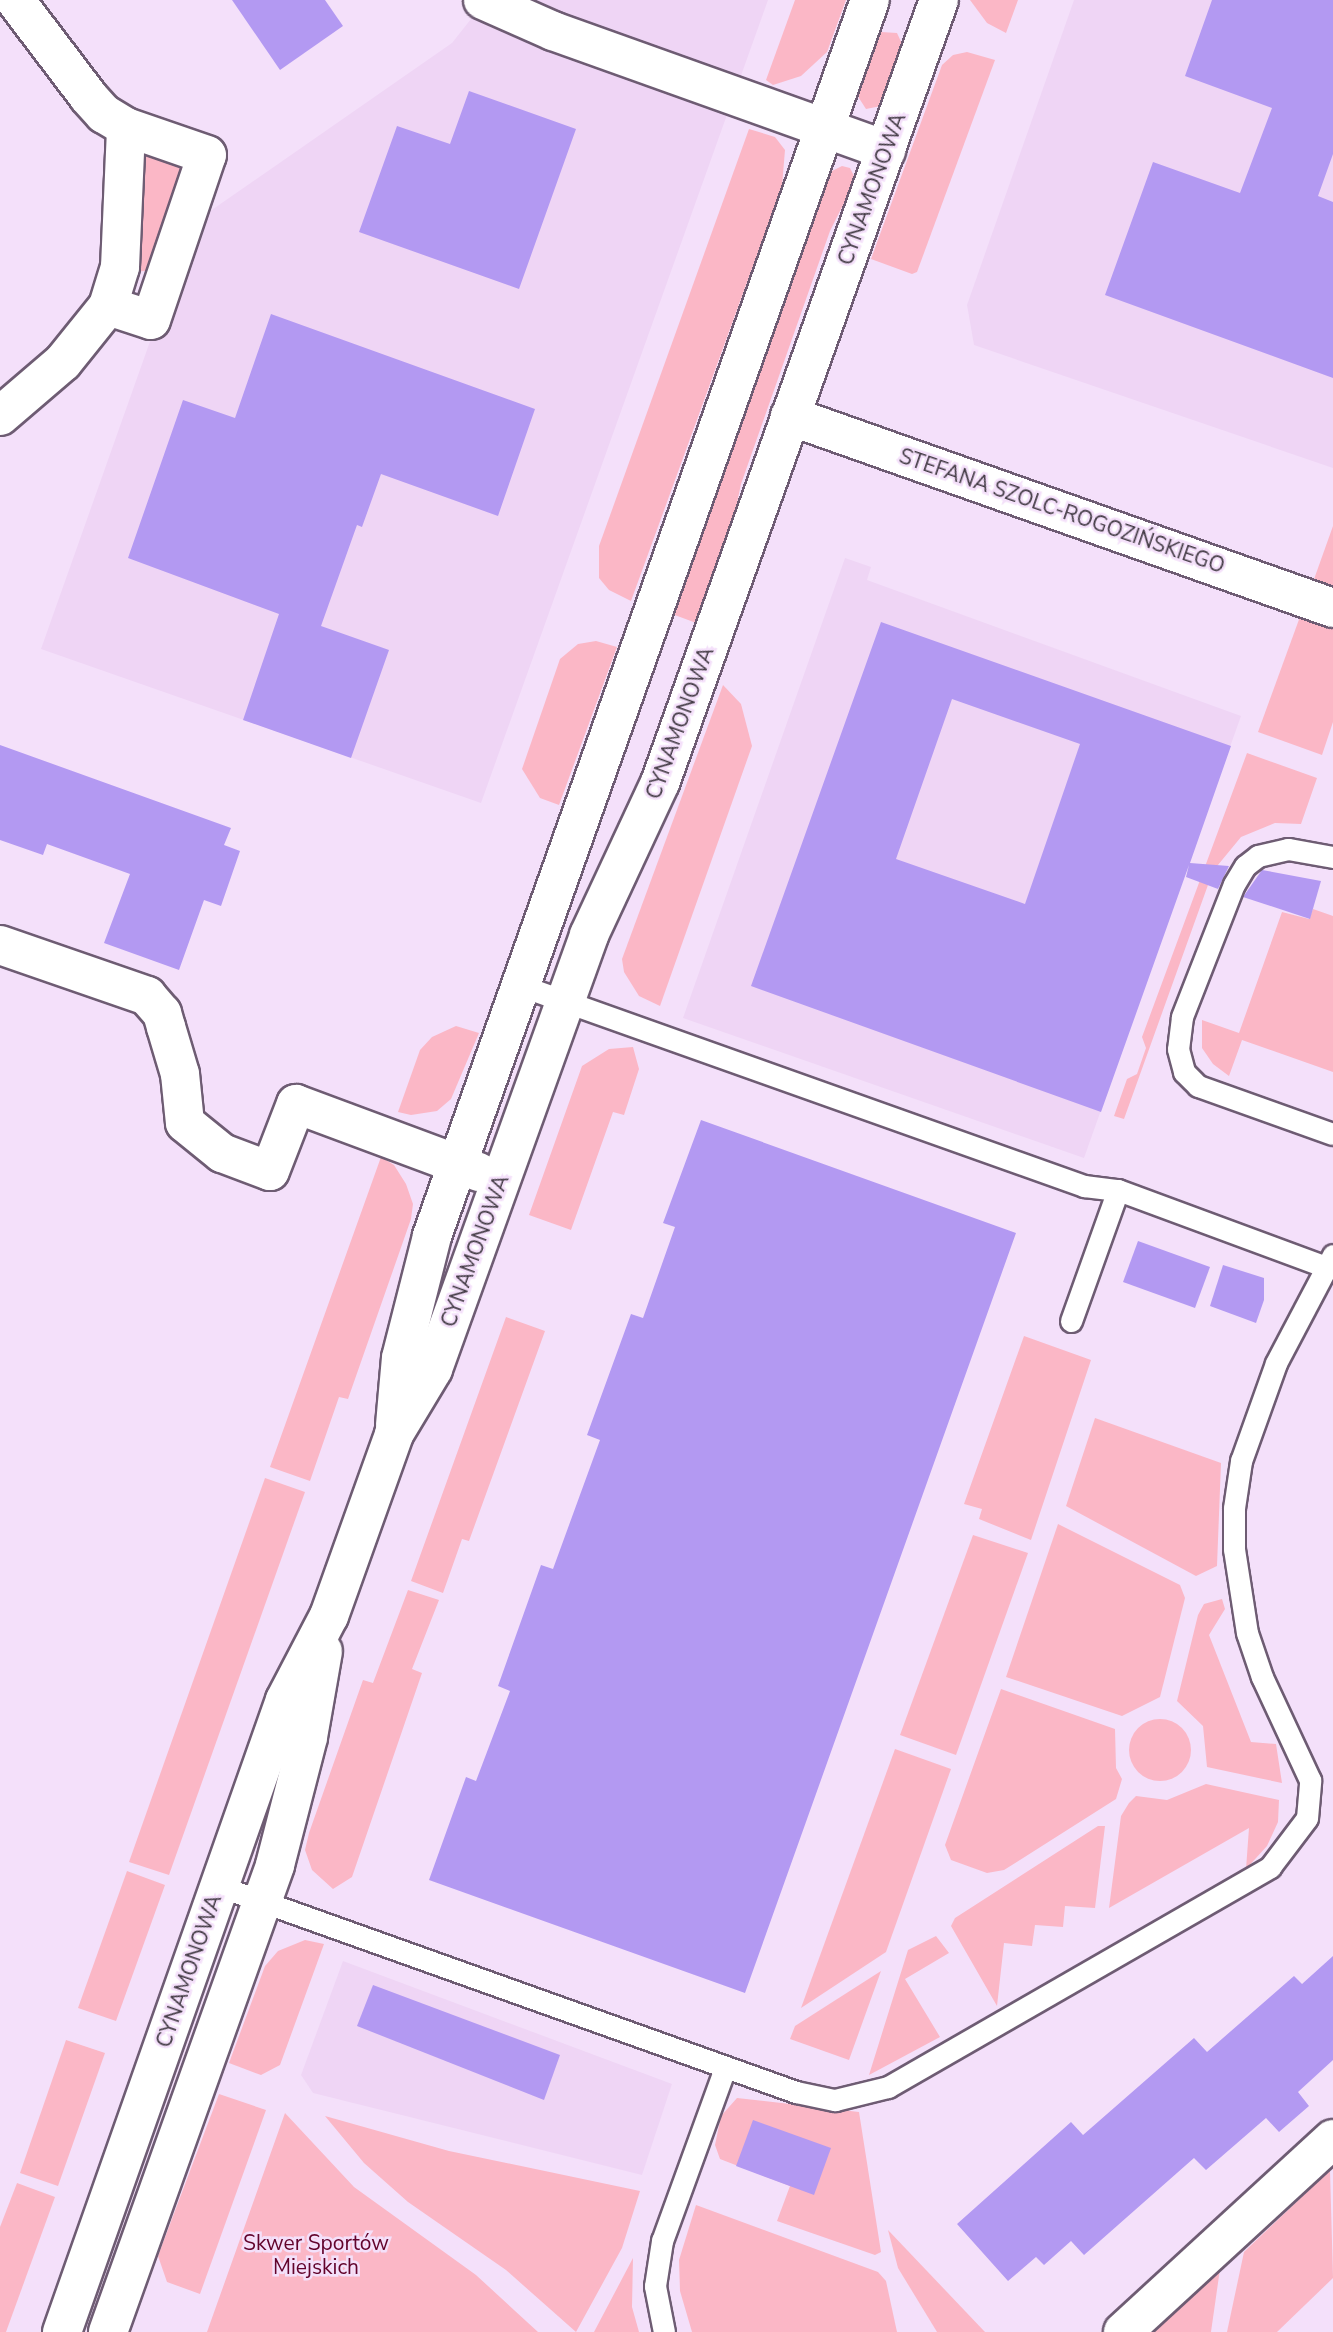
<!DOCTYPE html>
<html>
<head>
<meta charset="utf-8">
<style>
  body { margin:0 }
  #map { position:relative; width:1333px; height:2332px; overflow:hidden; background:#f4e0fa; font-family:"Nunito Sans",sans-serif }
  div>[style] { position:absolute }
  [style*='--x'] { left:calc(var(--x)*1px); top:calc(var(--y)*1px); width:calc(var(--w)*1px); rotate:calc(var(--a)*1deg) }
  .built>* { inset:0; background:#efd5f5 }
  .green>* { inset:0; background:#fbb7c6 }
  .round { border-radius:50% }
  .building>* { inset:0; background:#b399f2 }
  .roads { filter:drop-shadow(2px 0 #6e5c73) drop-shadow(-2px 0 #6e5c73) drop-shadow(0 2px #6e5c73) drop-shadow(0 -2px #6e5c73) }
  .service>* { height:21px; margin:-10.5px; padding:0 10.5px; transform-origin:10.5px; border-radius:10.5px; background:#fff }
  .minor>* { height:38px; margin:-19px; padding:0 19px; transform-origin:19px; border-radius:19px; background:#fff }
  span { translate:-50% -50%; white-space:nowrap; text-align:center; line-height:1.15; -webkit-text-stroke:5px #f4e0fa; paint-order:stroke }
  .street-label { font-size:21px; color:#423a44 }
  .park-label { font-size:21px; color:#62032b }
</style>
</head>
<body>
<div id="map">
  <div class="built">
    <i style="clip-path:polygon(486px 0,768px 0,481px 803px,41px 649px,153px 333px,163px 335px,206px 214px,452px 43px)"></i>
    <i style="clip-path:polygon(1074px 0,1333px 0,1333px 468px,974px 345px,967px 305px)"></i>
    <i style="clip-path:polygon(845px 558px,871px 567px,867px 580px,1241px 716px,1084px 1158px,683px 1018px)"></i>
    <i style="clip-path:polygon(343px 1961px,672px 2084px,642px 2175px,313px 2093px,301px 2075px)"></i>
  </div>
  <div class="green">
    <i style="clip-path:polygon(795px 0,846px 0,827px 52px,801px 76px,773px 85px,766px 80px)"></i>
    <i style="clip-path:polygon(970px 0,1018px 0,1006px 33px,987px 23px)"></i>
    <i style="clip-path:polygon(881px 32px,897px 33px,903px 46px,881px 106px,866px 109px,857px 95px)"></i>
    <i style="clip-path:polygon(967px 52px,995px 60px,917px 272px,912px 274px,871px 259px,942px 65px,953px 55px)"></i>
    <i style="clip-path:polygon(749px 129px,775px 137px,785px 150px,782px 186px,631px 601px,609px 590px,599px 578px,599px 546px)"></i>
    <i style="clip-path:polygon(151px 150px,189px 166px,156px 270px,133px 272px,141px 155px)"></i>
    <i style="clip-path:polygon(842px 166px,850px 168px,854px 176px,851px 189px,830px 231px,741px 484px,727px 550px,699px 624px,672px 614px,828px 173px)"></i>
    <i style="clip-path:polygon(1333px 526px,1333px 589px,1313px 582px)"></i>
    <i style="clip-path:polygon(1301px 614px,1333px 625px,1333px 722px,1322px 755px,1258px 732px)"></i>
    <i style="clip-path:polygon(596px 641px,617px 647px,559px 805px,540px 798px,522px 769px,560px 659px,578px 644px)"></i>
    <i style="clip-path:polygon(723px 685px,741px 704px,752px 746px,660px 1006px,639px 996px,624px 972px,622px 959px)"></i>
    <i style="clip-path:polygon(1247px 753px,1317px 778px,1301px 824px,1275px 823px,1241px 837px,1213px 871px,1124px 1119px,1114px 1116px,1127px 1079px,1137px 1074px,1146px 1048px,1142px 1037px)"></i>
    <i style="clip-path:polygon(1313px 909px,1333px 916px,1333px 1072px,1242px 1040px,1229px 1076px,1213px 1064px,1202px 1048px,1202px 1020px,1239px 1033px,1282px 912px,1309px 919px)"></i>
    <i style="clip-path:polygon(456px 1026px,479px 1033px,451px 1099px,437px 1111px,411px 1115px,398px 1112px,420px 1050px,432px 1037px)"></i>
    <i style="clip-path:polygon(633px 1047px,639px 1069px,624px 1115px,613px 1112px,571px 1230px,529px 1215px,582px 1066px,609px 1049px)"></i>
    <i style="clip-path:polygon(381px 1157px,394px 1165px,406px 1184px,413px 1204px,411px 1219px,348px 1399px,339px 1397px,310px 1481px,270px 1467px)"></i>
    <i style="clip-path:polygon(506px 1317px,545px 1331px,469px 1541px,462px 1539px,443px 1593px,411px 1581px)"></i>
    <i style="clip-path:polygon(1024px 1336px,1091px 1360px,1031px 1540px,979px 1519px,982px 1509px,964px 1504px)"></i>
    <i style="clip-path:polygon(1095px 1418px,1221px 1463px,1217px 1566px,1196px 1576px,1066px 1506px)"></i>
    <i style="clip-path:polygon(265px 1478px,305px 1492px,169px 1875px,129px 1862px)"></i>
    <i style="clip-path:polygon(1058px 1524px,1180px 1585px,1185px 1598px,1160px 1697px,1122px 1716px,1006px 1677px)"></i>
    <i style="clip-path:polygon(973px 1535px,1028px 1553px,956px 1755px,900px 1735px)"></i>
    <i style="clip-path:polygon(408px 1590px,439px 1600px,412px 1669px,422px 1673px,352px 1877px,333px 1889px,312px 1870px,305px 1850px,309px 1833px,363px 1680px,373px 1683px)"></i>
    <i style="clip-path:polygon(1222px 1599px,1225px 1609px,1209px 1635px,1251px 1742px,1276px 1744px,1282px 1783px,1207px 1767px,1203px 1726px,1177px 1701px,1198px 1615px,1204px 1604px)"></i>
    <i style="clip-path:polygon(1001px 1689px,1115px 1729px,1116px 1768px,1122px 1779px,1116px 1799px,1004px 1870px,987px 1873px,951px 1860px,945px 1845px)"></i>
    <i class="round" style="left:1129px;top:1719px;width:62px;height:62px"></i>
    <i style="clip-path:polygon(895px 1749px,951px 1769px,886px 1952px,801px 2008px)"></i>
    <i style="clip-path:polygon(1206px 1784px,1279px 1800px,1278px 1822px,1267px 1846px,1246px 1869px,1249px 1828px,1109px 1908px,1121px 1816px,1129px 1803px,1136px 1796px,1167px 1800px)"></i>
    <i style="clip-path:polygon(1098px 1826px,1105px 1826px,1095px 1908px,1065px 1906px,1063px 1927px,1035px 1925px,1032px 1946px,1004px 1943px,997px 2006px,951px 1926px,955px 1918px)"></i>
    <i style="clip-path:polygon(127px 1871px,165px 1885px,116px 2021px,78px 2008px)"></i>
    <i style="clip-path:polygon(936px 1936px,949px 1953px,905px 1979px,940px 2037px,869px 2075px,908px 1950px)"></i>
    <i style="clip-path:polygon(305px 1940px,324px 1944px,280px 2065px,261px 2075px,229px 2063px,265px 1966px,278px 1951px)"></i>
    <i style="clip-path:polygon(881px 1971px,849px 2060px,790px 2039px,795px 2026px)"></i>
    <i style="clip-path:polygon(66px 2040px,105px 2053px,58px 2186px,20px 2173px)"></i>
    <i style="clip-path:polygon(219px 2094px,266px 2110px,200px 2294px,167px 2282px,158px 2256px)"></i>
    <i style="clip-path:polygon(737px 2098px,859px 2112px,881px 2252px,875px 2255px,777px 2221px,790px 2186px,720px 2159px,715px 2145px,721px 2116px)"></i>
    <i style="clip-path:polygon(285px 2113px,354px 2187px,476px 2275px,538px 2332px,207px 2332px)"></i>
    <i style="clip-path:polygon(325px 2116px,449px 2151px,640px 2191px,622px 2248px,576px 2332px,506px 2270px,408px 2202px,364px 2163px)"></i>
    <i style="clip-path:polygon(1330px 2170px,1333px 2278px,1277px 2332px,1227px 2332px,1244px 2252px)"></i>
    <i style="clip-path:polygon(17px 2183px,55px 2197px,6px 2332px,0 2332px,0 2227px)"></i>
    <i style="clip-path:polygon(696px 2205px,878px 2272px,886px 2281px,897px 2332px,692px 2332px,680px 2291px,679px 2260px)"></i>
    <i style="clip-path:polygon(888px 2230px,985px 2332px,937px 2332px,898px 2268px)"></i>
    <i style="clip-path:polygon(633px 2258px,632px 2307px,639px 2332px,594px 2332px)"></i>
    <i style="clip-path:polygon(1221px 2262px,1211px 2332px,1146px 2332px)"></i>
  </div>
  <div class="building">
    <i style="clip-path:polygon(232px 0,325px 0,343px 26px,280px 70px)"></i>
    <i style="clip-path:polygon(1212px 0,1333px 0,1333px 154px,1318px 196px,1333px 202px,1333px 378px,1105px 295px,1153px 162px,1240px 193px,1272px 108px,1185px 76px)"></i>
    <i style="clip-path:polygon(469px 91px,576px 129px,519px 289px,359px 232px,397px 126px,450px 144px)"></i>
    <i style="clip-path:polygon(271px 314px,535px 409px,498px 516px,381px 474px,362px 527px,357px 525px,321px 626px,389px 650px,351px 758px,243px 720px,279px 614px,128px 558px,183px 400px,235px 418px)"></i>
    <i style="clip-path:polygon(evenodd,881px 622px,1231px 746px,1190px 863px,1229px 866px,1218px 889px,1186px 877px,1189px 865px,1101px 1112px,751px 986px,881px 622px,952px 699px,1080px 744px,1025px 904px,896px 859px,952px 699px)"></i>
    <i style="clip-path:polygon(0 745px,231px 828px,224px 845px,240px 851px,221px 906px,204px 900px,179px 970px,104px 943px,130px 874px,47px 844px,43px 855px,0 840px)"></i>
    <i style="clip-path:polygon(1262px 870px,1321px 881px,1310px 919px,1243px 897px)"></i>
    <i style="clip-path:polygon(701px 1120px,1016px 1233px,745px 1993px,429px 1880px,466px 1777px,476px 1781px,510px 1691px,498px 1686px,541px 1565px,553px 1569px,600px 1440px,587px 1435px,631px 1314px,643px 1318px,675px 1227px,663px 1223px)"></i>
    <i style="clip-path:polygon(1138px 1241px,1210px 1267px,1195px 1308px,1123px 1282px)"></i>
    <i style="clip-path:polygon(1223px 1265px,1264px 1278px,1264px 1300px,1256px 1323px,1210px 1306px)"></i>
    <i style="clip-path:polygon(1333px 1956px,1333px 2060px,1298px 2092px,1309px 2106px,1279px 2132px,1266px 2118px,1206px 2170px,1194px 2158px,1084px 2255px,1071px 2241px,1044px 2265px,1036px 2257px,1008px 2281px,957px 2224px,1071px 2122px,1083px 2135px,1194px 2038px,1207px 2052px,1294px 1976px,1302px 1984px)"></i>
    <i style="clip-path:polygon(373px 1985px,560px 2055px,544px 2100px,357px 2026px)"></i>
    <i style="clip-path:polygon(753px 2120px,831px 2148px,814px 2195px,736px 2166px)"></i>
  </div>
  <div class="roads">
    <div class="service">
      <i style="--x:1333;--y:857;--w:46;--a:-169.9"></i>
      <i style="--x:1288;--y:849;--w:31;--a:167"></i>
      <i style="--x:1258;--y:856;--w:16;--a:142"></i>
      <i style="--x:1245;--y:866;--w:21;--a:121"></i>
      <i style="--x:1234;--y:884;--w:143;--a:111.4"></i>
      <i style="--x:1182;--y:1017;--w:32;--a:97"></i>
      <i style="--x:1178;--y:1049;--w:24;--a:75"></i>
      <i style="--x:1184;--y:1072;--w:20;--a:45"></i>
      <i style="--x:1198;--y:1086;--w:143;--a:19.6"></i>
      <i style="--x:522;--y:986;--w:597;--a:19.59"></i>
      <i style="--x:1084;--y:1186;--w:34;--a:7"></i>
      <i style="--x:1118;--y:1190;--w:222;--a:20.3"></i>
      <i style="--x:1071;--y:1321;--w:139;--a:-70.3"></i>
      <i style="--x:219;--y:1886;--w:613;--a:19.65"></i>
      <i style="--x:796;--y:2092;--w:40;--a:12"></i>
      <i style="--x:835;--y:2100;--w:55;--a:-13.8"></i>
      <i style="--x:888;--y:2087;--w:441;--a:-29.9"></i>
      <i style="--x:1270;--y:1867;--w:61;--a:-52.9"></i>
      <i style="--x:1307;--y:1818;--w:38;--a:-85"></i>
      <i style="--x:1310;--y:1780;--w:114;--a:-115"></i>
      <i style="--x:1262;--y:1677;--w:46;--a:-108.8"></i>
      <i style="--x:1247;--y:1633;--w:85;--a:-98.8"></i>
      <i style="--x:1234;--y:1549;--w:41;--a:-90"></i>
      <i style="--x:1234;--y:1508;--w:48;--a:-81.5"></i>
      <i style="--x:1241;--y:1461;--w:104;--a:-70.3"></i>
      <i style="--x:1276;--y:1363;--w:122;--a:-62.2"></i>
      <i style="--x:664;--y:2332;--w:47;--a:-101.1"></i>
      <i style="--x:655;--y:2286;--w:46;--a:-81.2"></i>
      <i style="--x:662;--y:2241;--w:184;--a:-70"></i>
    </div>
    <div class="minor">
      <i style="--x:483;--y:0;--w:77;--a:23.9"></i>
      <i style="--x:553;--y:31;--w:354;--a:19.7"></i>
      <i style="--x:108;--y:306;--w:45;--a:18"></i>
      <i style="--x:151;--y:320;--w:174;--a:-71.3"></i>
      <i style="--x:207;--y:155;--w:86;--a:-160.9"></i>
      <i style="--x:0;--y:416;--w:83;--a:-40.6"></i>
      <i style="--x:63;--y:362;--w:72;--a:-51.2"></i>
      <i style="--x:108;--y:306;--w:41;--a:-72.9"></i>
      <i style="--x:120;--y:267;--w:140;--a:-87.5"></i>
      <i style="--x:126;--y:127;--w:26;--a:-149"></i>
      <i style="--x:104;--y:114;--w:24;--a:-132"></i>
      <i style="--x:88;--y:96;--w:121;--a:-127.2"></i>
      <i style="--x:790;--y:416;--w:576;--a:19.47"></i>
      <i style="--x:0;--y:945;--w:156;--a:19.1"></i>
      <i style="--x:147;--y:996;--w:23;--a:49"></i>
      <i style="--x:162;--y:1013;--w:15;--a:74"></i>
      <i style="--x:166;--y:1027;--w:49;--a:73.4"></i>
      <i style="--x:180;--y:1074;--w:49;--a:84.2"></i>
      <i style="--x:185;--y:1123;--w:48;--a:39"></i>
      <i style="--x:222;--y:1153;--w:51;--a:20.6"></i>
      <i style="--x:270;--y:1171;--w:72;--a:-68.8"></i>
      <i style="--x:296;--y:1104;--w:195;--a:20.4"></i>
      <i style="--x:395;--y:1425;--w:67;--a:-84.9"></i>
      <i style="--x:401;--y:1358;--w:126;--a:-75.7"></i>
      <i style="--x:432;--y:1236;--w:1311;--a:-70.49"></i>
      <i style="--x:62;--y:2332;--w:670;--a:-70.56"></i>
      <i style="--x:285;--y:1700;--w:95;--a:-62.4"></i>
      <i style="--x:329;--y:1616;--w:193;--a:-70.3"></i>
      <i style="--x:394;--y:1434;--w:76;--a:-59"></i>
      <i style="--x:433;--y:1369;--w:461;--a:-70.2"></i>
      <i style="--x:589;--y:935;--w:168;--a:-65"></i>
      <i style="--x:660;--y:783;--w:831;--a:-70.39"></i>
      <i style="--x:108;--y:2332;--w:496;--a:-70.3"></i>
      <i style="--x:275;--y:1865;--w:132;--a:-75.5"></i>
      <i style="--x:308;--y:1737;--w:87;--a:-80.1"></i>
      <i style="--x:1123;--y:2332;--w:285;--a:-42.6"></i>
    </div>
  </div>
  <div class="street-label">
    <span style="left:872px;top:189px;rotate:-70deg">CYNAMONOWA</span>
    <span style="left:1062px;top:511px;rotate:19deg">STEFANA SZOLC-ROGOZIŃSKIEGO</span>
    <span style="left:680px;top:723px;rotate:-70deg">CYNAMONOWA</span>
    <span style="left:475px;top:1251px;rotate:-70deg">CYNAMONOWA</span>
    <span style="left:189px;top:1971px;rotate:-71deg">CYNAMONOWA</span>
  </div>
  <div class="park-label">
    <span style="left:316px;top:2255px">Skwer Sportów<br>Miejskich</span>
  </div>
</div>
</body>
</html>
